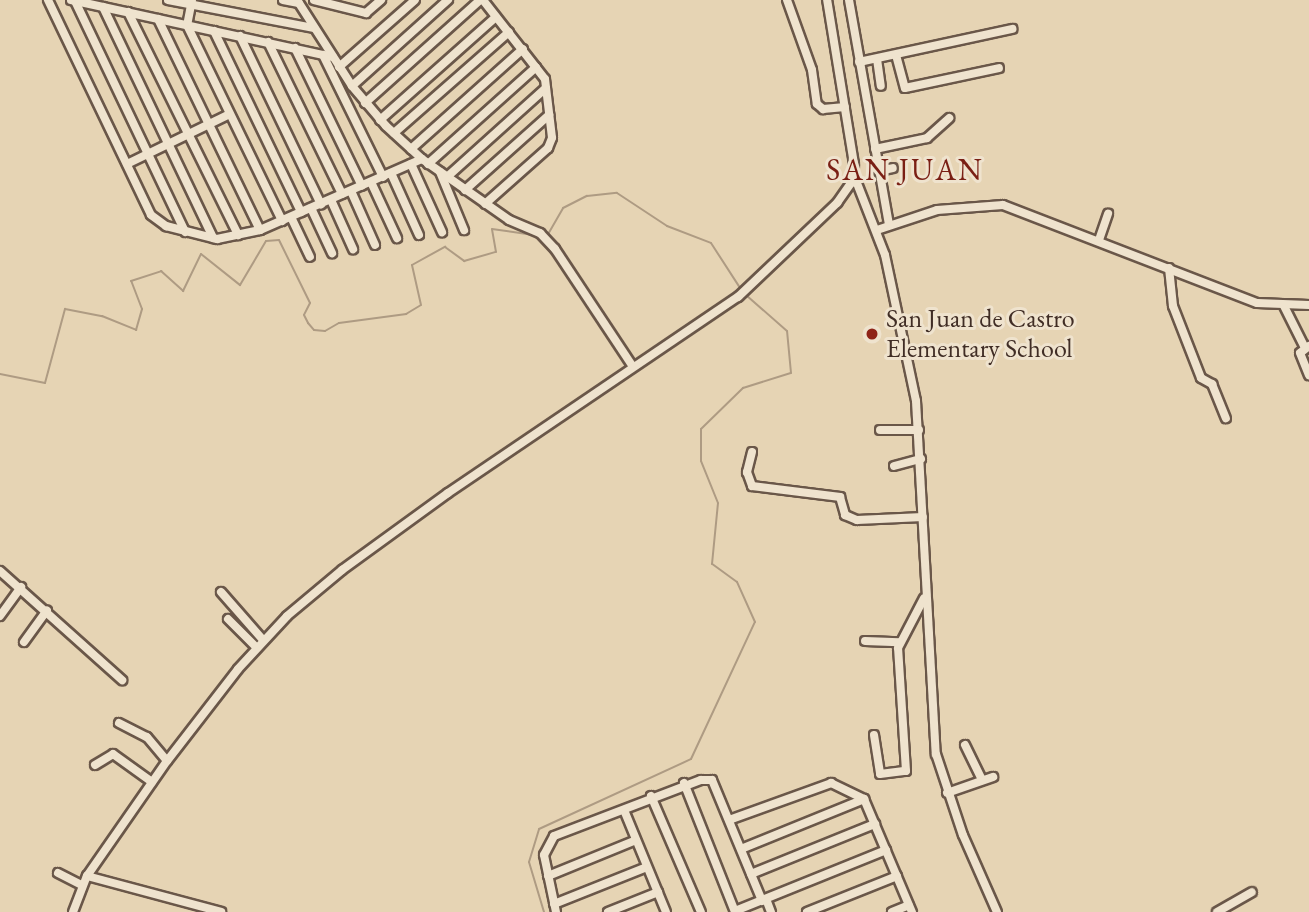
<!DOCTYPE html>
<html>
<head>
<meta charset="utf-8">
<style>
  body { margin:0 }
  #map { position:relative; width:1309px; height:912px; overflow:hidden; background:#e6d4b4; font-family:"EB Garamond",serif }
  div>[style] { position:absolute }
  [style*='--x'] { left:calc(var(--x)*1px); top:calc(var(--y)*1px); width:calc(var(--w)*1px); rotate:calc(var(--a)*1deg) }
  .stream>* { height:2px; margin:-1px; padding:0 1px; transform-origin:1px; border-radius:1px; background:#ae9b83 }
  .roads { filter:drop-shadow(2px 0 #6a5749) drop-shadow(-2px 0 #6a5749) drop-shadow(0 2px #6a5749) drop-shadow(0 -2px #6a5749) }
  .minor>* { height:8px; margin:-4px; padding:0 4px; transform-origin:4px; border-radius:4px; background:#efe3ce }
  .dots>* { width:19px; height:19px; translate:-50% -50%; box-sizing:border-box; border:4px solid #efe3ce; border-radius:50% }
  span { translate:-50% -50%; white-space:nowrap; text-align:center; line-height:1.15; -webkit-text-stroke:6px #efe3ce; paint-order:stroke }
  .poi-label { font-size:26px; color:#402d25 }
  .left { translate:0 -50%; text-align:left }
  .quarter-label { font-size:30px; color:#7a1f14; letter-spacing:2px }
</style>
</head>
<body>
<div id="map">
  <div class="stream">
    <i style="--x:547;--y:236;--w:32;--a:-60"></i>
    <i style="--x:563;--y:208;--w:27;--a:-27"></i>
    <i style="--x:587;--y:196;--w:30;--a:-6"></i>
    <i style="--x:617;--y:193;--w:60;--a:33.4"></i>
    <i style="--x:667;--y:226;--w:47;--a:21.1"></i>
    <i style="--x:711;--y:243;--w:57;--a:57.1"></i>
    <i style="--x:0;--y:374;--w:46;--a:11.3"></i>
    <i style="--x:45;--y:383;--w:77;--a:-74.9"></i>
    <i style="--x:65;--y:309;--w:38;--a:11"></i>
    <i style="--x:102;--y:316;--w:37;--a:22"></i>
    <i style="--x:136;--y:330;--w:22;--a:-74"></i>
    <i style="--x:142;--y:309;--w:30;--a:-111"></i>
    <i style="--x:131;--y:281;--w:32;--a:-18"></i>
    <i style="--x:161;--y:271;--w:30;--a:42"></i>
    <i style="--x:183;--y:291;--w:41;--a:-64.1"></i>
    <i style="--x:201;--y:254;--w:50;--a:38.5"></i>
    <i style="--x:240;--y:285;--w:51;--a:-59.4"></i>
    <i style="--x:266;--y:241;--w:13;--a:-4"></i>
    <i style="--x:279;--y:240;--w:70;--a:63.8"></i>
    <i style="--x:310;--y:303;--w:13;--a:117"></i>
    <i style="--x:304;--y:315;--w:9;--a:63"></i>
    <i style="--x:308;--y:323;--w:9;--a:49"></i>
    <i style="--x:314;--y:330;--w:11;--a:5"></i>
    <i style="--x:325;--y:331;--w:16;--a:-30"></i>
    <i style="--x:339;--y:323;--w:68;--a:-7.7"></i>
    <i style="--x:406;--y:314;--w:17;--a:-31"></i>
    <i style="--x:421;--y:305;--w:41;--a:-102.7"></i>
    <i style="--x:412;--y:265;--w:38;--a:-29"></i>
    <i style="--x:445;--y:247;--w:24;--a:36"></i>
    <i style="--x:464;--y:261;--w:33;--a:-16"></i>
    <i style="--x:496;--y:252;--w:23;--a:-100"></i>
    <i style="--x:492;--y:229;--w:42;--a:8.1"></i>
    <i style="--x:544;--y:912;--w:52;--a:-106.7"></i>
    <i style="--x:529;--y:862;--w:34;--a:-73"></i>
    <i style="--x:539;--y:829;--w:167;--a:-24.7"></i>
    <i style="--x:691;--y:759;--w:151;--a:-65"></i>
    <i style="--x:755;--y:622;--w:44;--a:-114.2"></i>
    <i style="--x:737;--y:582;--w:31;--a:-144"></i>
    <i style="--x:712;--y:564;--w:61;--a:-84.4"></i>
    <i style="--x:718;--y:503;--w:45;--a:-112"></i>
    <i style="--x:701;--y:461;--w:32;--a:-90"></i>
    <i style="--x:701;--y:429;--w:59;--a:-44.3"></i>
    <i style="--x:743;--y:388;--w:50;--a:-17.4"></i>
    <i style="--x:791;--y:373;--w:42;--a:-95.4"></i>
    <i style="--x:787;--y:331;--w:55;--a:-138.7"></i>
  </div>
  <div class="roads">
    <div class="minor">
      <i style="--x:48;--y:0;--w:238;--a:64.4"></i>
      <i style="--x:151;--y:215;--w:19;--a:36"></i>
      <i style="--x:166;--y:226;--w:53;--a:14.3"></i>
      <i style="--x:217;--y:239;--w:44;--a:-11.8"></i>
      <i style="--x:260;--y:230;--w:177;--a:-23.7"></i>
      <i style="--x:71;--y:0;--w:268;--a:12.3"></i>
      <i style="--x:168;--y:0;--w:149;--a:10.9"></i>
      <i style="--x:192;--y:0;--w:25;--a:101"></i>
      <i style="--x:187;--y:25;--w:218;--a:64.1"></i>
      <i style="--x:283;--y:0;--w:16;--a:11"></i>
      <i style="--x:297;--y:0;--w:102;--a:57.4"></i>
      <i style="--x:352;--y:86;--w:52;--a:49.6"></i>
      <i style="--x:386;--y:126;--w:49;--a:42.5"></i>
      <i style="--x:422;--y:159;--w:106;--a:35"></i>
      <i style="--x:509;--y:220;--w:34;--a:23"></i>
      <i style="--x:540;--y:233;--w:22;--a:47"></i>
      <i style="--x:555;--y:249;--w:141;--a:56.5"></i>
      <i style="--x:314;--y:0;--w:54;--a:14"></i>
      <i style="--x:366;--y:13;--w:20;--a:-41"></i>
      <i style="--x:483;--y:0;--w:100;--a:51.9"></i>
      <i style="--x:545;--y:79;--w:59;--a:83.2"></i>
      <i style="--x:552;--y:138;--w:11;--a:112"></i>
      <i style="--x:548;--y:148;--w:84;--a:138.4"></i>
      <i style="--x:787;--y:0;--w:74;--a:70.3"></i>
      <i style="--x:812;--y:70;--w:34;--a:82"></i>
      <i style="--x:817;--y:104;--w:8;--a:40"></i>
      <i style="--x:823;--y:109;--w:22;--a:-5"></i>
      <i style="--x:849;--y:0;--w:228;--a:79.9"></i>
      <i style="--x:75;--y:1;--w:256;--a:64.5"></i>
      <i style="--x:103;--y:7;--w:256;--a:64.5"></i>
      <i style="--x:128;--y:12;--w:249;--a:63.7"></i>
      <i style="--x:158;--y:19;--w:234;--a:64.2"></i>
      <i style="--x:214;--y:31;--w:201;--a:64.3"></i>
      <i style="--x:240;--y:36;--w:187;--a:64.3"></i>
      <i style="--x:268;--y:42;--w:169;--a:64"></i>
      <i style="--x:295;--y:48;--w:153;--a:64.1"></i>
      <i style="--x:323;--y:55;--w:136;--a:63.8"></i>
      <i style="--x:896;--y:55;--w:34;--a:75"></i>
      <i style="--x:905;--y:88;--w:96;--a:-12"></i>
      <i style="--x:877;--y:59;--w:27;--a:82"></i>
      <i style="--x:859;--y:62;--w:157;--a:-12.2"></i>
      <i style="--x:339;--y:67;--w:101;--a:-41.4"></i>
      <i style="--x:352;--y:86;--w:129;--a:-41.9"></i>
      <i style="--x:365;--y:103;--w:154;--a:-41.8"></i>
      <i style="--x:380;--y:120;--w:155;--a:-41.6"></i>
      <i style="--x:394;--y:133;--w:153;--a:-41.3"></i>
      <i style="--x:411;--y:149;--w:150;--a:-41.8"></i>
      <i style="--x:875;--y:149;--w:53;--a:-11.9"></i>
      <i style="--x:927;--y:138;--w:30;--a:-42"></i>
      <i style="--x:127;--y:164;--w:114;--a:-25.9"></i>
      <i style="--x:411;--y:164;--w:75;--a:65.5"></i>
      <i style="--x:428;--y:164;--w:145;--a:-41.9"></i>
      <i style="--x:879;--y:171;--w:14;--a:-12"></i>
      <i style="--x:440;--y:172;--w:63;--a:67.5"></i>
      <i style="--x:391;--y:173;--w:68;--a:65.7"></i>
      <i style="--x:853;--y:173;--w:88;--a:68.7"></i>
      <i style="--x:885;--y:255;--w:149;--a:78"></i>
      <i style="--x:916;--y:401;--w:354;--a:86.8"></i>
      <i style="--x:936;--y:754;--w:85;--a:71.6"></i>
      <i style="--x:963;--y:835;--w:84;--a:66.2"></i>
      <i style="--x:447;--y:177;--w:133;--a:-42"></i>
      <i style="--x:371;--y:182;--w:62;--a:65.1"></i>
      <i style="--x:465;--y:190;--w:113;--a:-41.8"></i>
      <i style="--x:351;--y:191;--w:59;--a:66"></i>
      <i style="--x:331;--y:200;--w:54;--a:65.8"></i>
      <i style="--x:311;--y:208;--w:50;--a:65"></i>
      <i style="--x:291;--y:217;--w:44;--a:64.6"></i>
      <i style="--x:877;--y:230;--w:63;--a:-18.4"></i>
      <i style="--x:937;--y:210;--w:66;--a:-4.3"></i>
      <i style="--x:1003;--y:205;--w:272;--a:21.1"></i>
      <i style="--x:1257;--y:303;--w:52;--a:2.2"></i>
      <i style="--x:1099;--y:240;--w:28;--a:-71"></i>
      <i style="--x:1169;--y:268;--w:38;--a:84"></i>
      <i style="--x:1173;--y:306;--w:77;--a:68.7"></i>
      <i style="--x:1201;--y:378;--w:13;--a:29"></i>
      <i style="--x:1212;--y:384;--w:37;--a:68"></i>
      <i style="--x:1284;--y:306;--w:47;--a:63.4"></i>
      <i style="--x:1309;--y:346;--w:11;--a:142"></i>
      <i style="--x:1300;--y:353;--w:24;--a:68"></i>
      <i style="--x:880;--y:430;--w:39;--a:0"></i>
      <i style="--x:752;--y:452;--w:21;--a:104"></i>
      <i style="--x:747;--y:472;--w:15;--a:70"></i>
      <i style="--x:752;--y:486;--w:89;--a:7.1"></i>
      <i style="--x:840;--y:497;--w:19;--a:74"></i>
      <i style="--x:845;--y:515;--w:13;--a:23"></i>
      <i style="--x:857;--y:520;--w:66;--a:-2.6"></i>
      <i style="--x:894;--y:466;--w:28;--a:-15"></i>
      <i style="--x:0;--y:571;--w:164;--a:41.8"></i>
      <i style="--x:221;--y:592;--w:64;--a:48.8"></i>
      <i style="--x:0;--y:616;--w:36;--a:-54"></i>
      <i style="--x:228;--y:619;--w:41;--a:45"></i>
      <i style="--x:865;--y:641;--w:34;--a:2"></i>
      <i style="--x:24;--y:642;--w:39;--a:-54"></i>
      <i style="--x:119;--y:723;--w:31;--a:27"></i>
      <i style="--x:147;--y:737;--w:31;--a:50"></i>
      <i style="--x:874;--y:735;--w:39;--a:81"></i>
      <i style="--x:880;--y:774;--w:26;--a:-7"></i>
      <i style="--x:906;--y:771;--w:123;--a:-93.7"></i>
      <i style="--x:898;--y:648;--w:56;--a:-62.5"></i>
      <i style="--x:965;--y:745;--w:39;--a:64"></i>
      <i style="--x:95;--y:765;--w:21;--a:-31"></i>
      <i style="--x:113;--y:754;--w:48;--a:35.7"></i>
      <i style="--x:684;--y:783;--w:139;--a:68.4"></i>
      <i style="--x:947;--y:793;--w:49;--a:-19.2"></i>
      <i style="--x:651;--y:796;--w:126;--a:66.7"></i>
      <i style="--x:624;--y:810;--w:110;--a:67.6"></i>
      <i style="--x:729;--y:820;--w:109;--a:-19.9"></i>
      <i style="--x:831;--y:783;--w:37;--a:26"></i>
      <i style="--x:864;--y:799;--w:123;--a:67"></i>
      <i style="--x:741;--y:849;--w:133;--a:-22.1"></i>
      <i style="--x:58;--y:873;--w:27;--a:27"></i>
      <i style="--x:751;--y:874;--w:134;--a:-22"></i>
      <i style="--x:87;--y:876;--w:139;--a:15"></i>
      <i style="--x:548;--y:876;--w:95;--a:-22.2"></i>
      <i style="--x:766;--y:899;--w:14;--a:69"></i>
      <i style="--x:554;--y:904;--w:100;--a:-21.7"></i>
      <i style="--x:735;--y:911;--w:163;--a:-22"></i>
      <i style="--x:73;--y:912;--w:39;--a:-69"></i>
      <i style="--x:87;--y:876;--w:140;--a:-55.2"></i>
      <i style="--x:167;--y:761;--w:116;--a:-52.3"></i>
      <i style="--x:238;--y:669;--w:72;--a:-47.2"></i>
      <i style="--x:287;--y:616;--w:72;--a:-39.9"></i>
      <i style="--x:342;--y:570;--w:131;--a:-36"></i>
      <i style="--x:448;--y:493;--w:350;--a:-34.1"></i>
      <i style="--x:738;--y:297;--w:137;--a:-43.5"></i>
      <i style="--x:837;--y:203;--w:24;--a:-55"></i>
      <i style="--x:851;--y:183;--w:19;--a:-81"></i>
      <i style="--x:854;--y:164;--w:166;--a:-99.3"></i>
      <i style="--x:556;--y:912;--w:58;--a:-101.9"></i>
      <i style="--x:544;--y:855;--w:21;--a:-62"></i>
      <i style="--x:554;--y:836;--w:157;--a:-20.9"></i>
      <i style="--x:701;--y:780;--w:11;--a:0"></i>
      <i style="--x:712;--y:780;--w:131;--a:67.5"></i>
      <i style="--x:608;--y:912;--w:54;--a:-21.8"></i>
      <i style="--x:807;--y:912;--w:97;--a:-21.8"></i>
      <i style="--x:892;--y:912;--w:18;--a:-22"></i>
      <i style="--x:1217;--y:912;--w:40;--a:-29.7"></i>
    </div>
  </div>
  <div class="dots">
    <i style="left:872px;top:334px;background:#8f2418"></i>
  </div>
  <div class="poi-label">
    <span class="left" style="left:886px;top:334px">San Juan de Castro<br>Elementary School</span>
  </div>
  <div class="quarter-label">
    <span style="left:905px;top:170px">SAN JUAN</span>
  </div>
</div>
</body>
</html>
